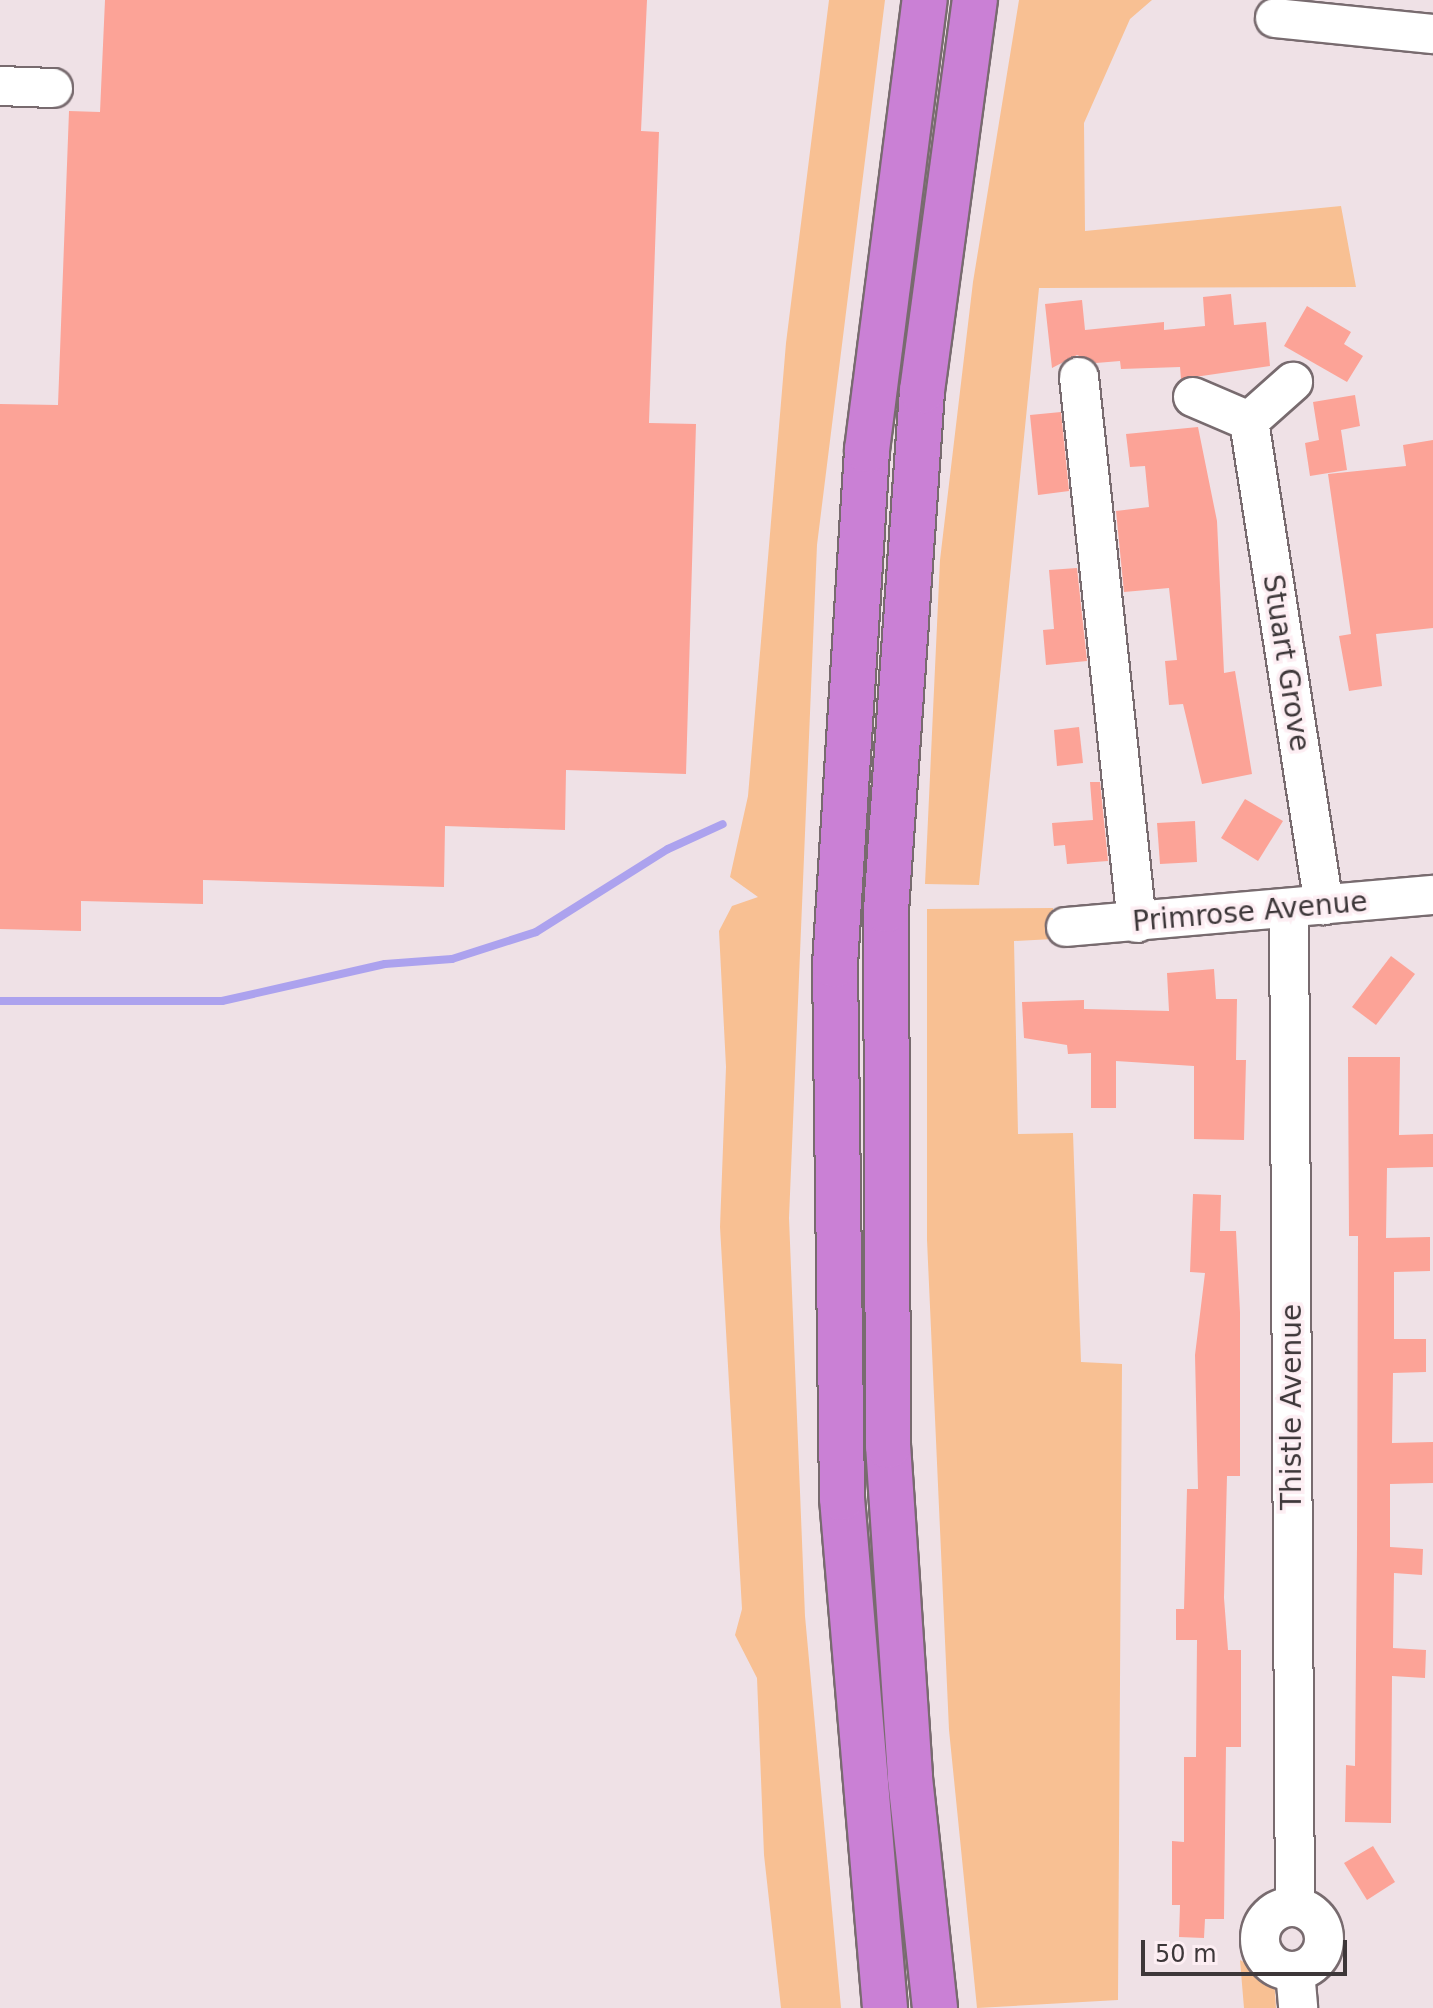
<!DOCTYPE html>
<html>
<head>
<meta charset="utf-8">
<style>
  body { margin:0 }
  #map { position:relative; width:1433px; height:2008px; overflow:hidden; background:#efe1e6; font-family:"DejaVu Sans",sans-serif }
  div>[style] { position:absolute }
  [style*='--x'] { left:calc(var(--x)*1px); top:calc(var(--y)*1px); width:calc(var(--w)*1px); rotate:calc(var(--a)*1deg) }
  .green>* { inset:0; background:#f8c093 }
  .stream>* { height:8px; margin:-4px; padding:0 4px; transform-origin:4px; border-radius:4px; background:#aca2ee }
  .building>* { inset:0; background:#fca397 }
  .roads { filter:drop-shadow(2px 0 #786b6f) drop-shadow(-2px 0 #786b6f) drop-shadow(0 2px #786b6f) drop-shadow(0 -2px #786b6f) }
  .minor>* { height:38px; margin:-19px; padding:0 19px; transform-origin:19px; border-radius:19px; background:#fff }
  .minor>.ring { margin:-19px; padding:0; box-sizing:content-box; background:none; border:38px solid #fff; border-radius:50% }
  .highway>* { height:44px; margin:-22px; padding:0 22px; transform-origin:22px; border-radius:22px; background:#ca80d5 }
  span { translate:-50% -50%; white-space:nowrap; text-align:center; line-height:1.15; -webkit-text-stroke:7px #fdeef3; paint-order:stroke }
  .street-label { font-size:28px; color:#3d3739 }
  .scale { position:absolute; left:1141px; top:1940px; width:206px; height:36px; box-sizing:border-box; border:4px solid #3d3739; border-top:0; padding-left:10px; font-size:24px; line-height:28px; white-space:nowrap; color:#3d3739; -webkit-text-stroke:6px #fdeef3; paint-order:stroke }
</style>
</head>
<body>
<div id="map">
  <div class="green">
    <i style="clip-path:polygon(829px 0,885px 0,817px 545px,789px 1218px,805px 1616px,841px 2008px,781px 2008px,764px 1855px,757px 1678px,735px 1635px,742px 1609px,720px 1227px,726px 1067px,719px 931px,732px 906px,758px 897px,730px 877px,748px 796px,786px 343px)"></i>
    <i style="clip-path:polygon(1019px 0,1152px 0,1130px 19px,1084px 123px,1085px 231px,1341px 206px,1356px 287px,1039px 288px,979px 885px,925px 884px,940px 560px,973px 282px)"></i>
    <i style="clip-path:polygon(1053px 908px,1053px 939px,1014px 941px,1018px 1134px,1073px 1133px,1081px 1362px,1122px 1364px,1118px 2000px,977px 2008px,949px 1730px,927px 1240px,927px 909px)"></i>
    <i style="clip-path:polygon(1240px 1960px,1274px 1977px,1276px 2008px,1244px 2008px)"></i>
  </div>
  <div class="stream">
    <i style="--x:0;--y:1001;--w:222;--a:0"></i>
    <i style="--x:222;--y:1001;--w:167;--a:-12.8"></i>
    <i style="--x:385;--y:964;--w:67;--a:-4.3"></i>
    <i style="--x:452;--y:959;--w:88;--a:-17.8"></i>
    <i style="--x:536;--y:932;--w:156;--a:-32.2"></i>
    <i style="--x:668;--y:849;--w:60;--a:-24.4"></i>
  </div>
  <div class="building">
    <i style="clip-path:polygon(105px 0,647px 0,641px 131px,659px 132px,649px 423px,696px 424px,686px 774px,566px 770px,565px 830px,445px 826px,444px 887px,203px 880px,203px 904px,81px 901px,81px 931px,0 929px,0 404px,58px 405px,69px 111px,100px 112px)"></i>
    <i style="clip-path:polygon(1231px 294px,1234px 325px,1266px 322px,1270px 366px,1181px 379px,1180px 367px,1121px 369px,1120px 361px,1096px 363px,1077px 355px,1052px 368px,1045px 304px,1082px 300px,1085px 330px,1164px 322px,1164px 330px,1205px 326px,1203px 297px)"></i>
    <i style="clip-path:polygon(1307px 306px,1351px 332px,1344px 344px,1363px 356px,1347px 382px,1284px 346px)"></i>
    <i style="clip-path:polygon(1355px 395px,1360px 426px,1341px 430px,1347px 470px,1310px 476px,1305px 443px,1319px 440px,1313px 402px)"></i>
    <i style="clip-path:polygon(1061px 412px,1069px 491px,1038px 495px,1030px 415px)"></i>
    <i style="clip-path:polygon(1198px 427px,1217px 521px,1224px 673px,1235px 671px,1252px 774px,1202px 784px,1183px 704px,1169px 705px,1165px 661px,1177px 660px,1169px 588px,1124px 592px,1116px 511px,1149px 507px,1145px 466px,1130px 467px,1126px 434px)"></i>
    <i style="clip-path:polygon(1433px 440px,1433px 628px,1376px 634px,1382px 686px,1349px 691px,1339px 636px,1351px 634px,1328px 474px,1406px 466px,1403px 445px)"></i>
    <i style="clip-path:polygon(1077px 568px,1087px 661px,1046px 665px,1043px 630px,1054px 629px,1049px 570px)"></i>
    <i style="clip-path:polygon(1079px 727px,1083px 763px,1057px 766px,1054px 730px)"></i>
    <i style="clip-path:polygon(1090px 782px,1100px 782px,1108px 861px,1067px 864px,1065px 845px,1054px 846px,1052px 823px,1093px 820px)"></i>
    <i style="clip-path:polygon(1245px 799px,1283px 821px,1258px 861px,1221px 838px)"></i>
    <i style="clip-path:polygon(1195px 821px,1197px 862px,1160px 864px,1157px 823px)"></i>
    <i style="clip-path:polygon(1391px 956px,1415px 974px,1376px 1025px,1352px 1007px)"></i>
    <i style="clip-path:polygon(1214px 969px,1216px 999px,1237px 999px,1236px 1060px,1246px 1060px,1244px 1140px,1194px 1139px,1194px 1066px,1116px 1061px,1116px 1108px,1091px 1108px,1091px 1053px,1068px 1054px,1067px 1045px,1024px 1038px,1022px 1002px,1084px 1000px,1084px 1009px,1169px 1011px,1167px 973px)"></i>
    <i style="clip-path:polygon(1348px 1057px,1400px 1057px,1399px 1135px,1433px 1134px,1433px 1167px,1387px 1168px,1386px 1238px,1430px 1237px,1430px 1271px,1394px 1272px,1394px 1339px,1426px 1339px,1426px 1372px,1393px 1373px,1392px 1443px,1433px 1442px,1433px 1483px,1390px 1484px,1390px 1547px,1423px 1549px,1422px 1575px,1394px 1573px,1393px 1648px,1426px 1650px,1425px 1678px,1392px 1676px,1391px 1823px,1345px 1822px,1346px 1765px,1355px 1766px,1357px 1546px,1358px 1236px,1349px 1236px)"></i>
    <i style="clip-path:polygon(1193px 1194px,1221px 1195px,1220px 1231px,1236px 1231px,1240px 1312px,1240px 1476px,1227px 1476px,1224px 1598px,1228px 1650px,1241px 1650px,1241px 1747px,1226px 1747px,1224px 1919px,1205px 1919px,1204px 1938px,1179px 1937px,1180px 1905px,1172px 1905px,1172px 1841px,1184px 1842px,1184px 1757px,1196px 1757px,1197px 1640px,1176px 1640px,1176px 1609px,1184px 1609px,1187px 1489px,1198px 1489px,1195px 1355px,1205px 1273px,1190px 1272px)"></i>
    <i style="clip-path:polygon(1373px 1846px,1395px 1882px,1367px 1900px,1344px 1863px)"></i>
  </div>
  <div class="roads">
    <div class="minor">
      <i style="--x:1275;--y:18;--w:159;--a:5.8"></i>
      <i style="--x:0;--y:86;--w:53;--a:2.2"></i>
      <i style="--x:1079;--y:377;--w:549;--a:83.94"></i>
      <i style="--x:1193;--y:397;--w:61;--a:23.2"></i>
      <i style="--x:1249;--y:421;--w:59;--a:-41.6"></i>
      <i style="--x:1249;--y:421;--w:490;--a:81.2"></i>
      <i style="--x:1289;--y:908;--w:998;--a:89.66"></i>
      <i style="--x:1066;--y:927;--w:368;--a:-5"></i>
      <i class="ring" style="left:1260px;top:1907px;width:26px;height:26px"></i>
      <i style="--x:1295;--y:1971;--w:37;--a:85"></i>
    </div>
    <div class="highway">
      <i style="--x:885;--y:2008;--w:512;--a:-94.82"></i>
      <i style="--x:842;--y:1498;--w:533;--a:-90.75"></i>
      <i style="--x:835;--y:965;--w:516;--a:-86.44"></i>
      <i style="--x:867;--y:450;--w:454;--a:-82.7"></i>
      <i style="--x:935;--y:2008;--w:233;--a:-96.2"></i>
      <i style="--x:910;--y:1776;--w:331;--a:-93.8"></i>
      <i style="--x:888;--y:1446;--w:536;--a:-90.21"></i>
      <i style="--x:886;--y:910;--w:520;--a:-86.03"></i>
      <i style="--x:922;--y:391;--w:395;--a:-82.3"></i>
    </div>
  </div>
  <div class="street-label">
    <span style="left:1286px;top:663px;rotate:81deg">Stuart Grove</span>
    <span style="left:1250px;top:912px;rotate:-5deg">Primrose Avenue</span>
    <span style="left:1292px;top:1407px;rotate:-90deg">Thistle Avenue</span>
  </div>
  <div class="scale">50 m</div>
</div>
</body>
</html>
